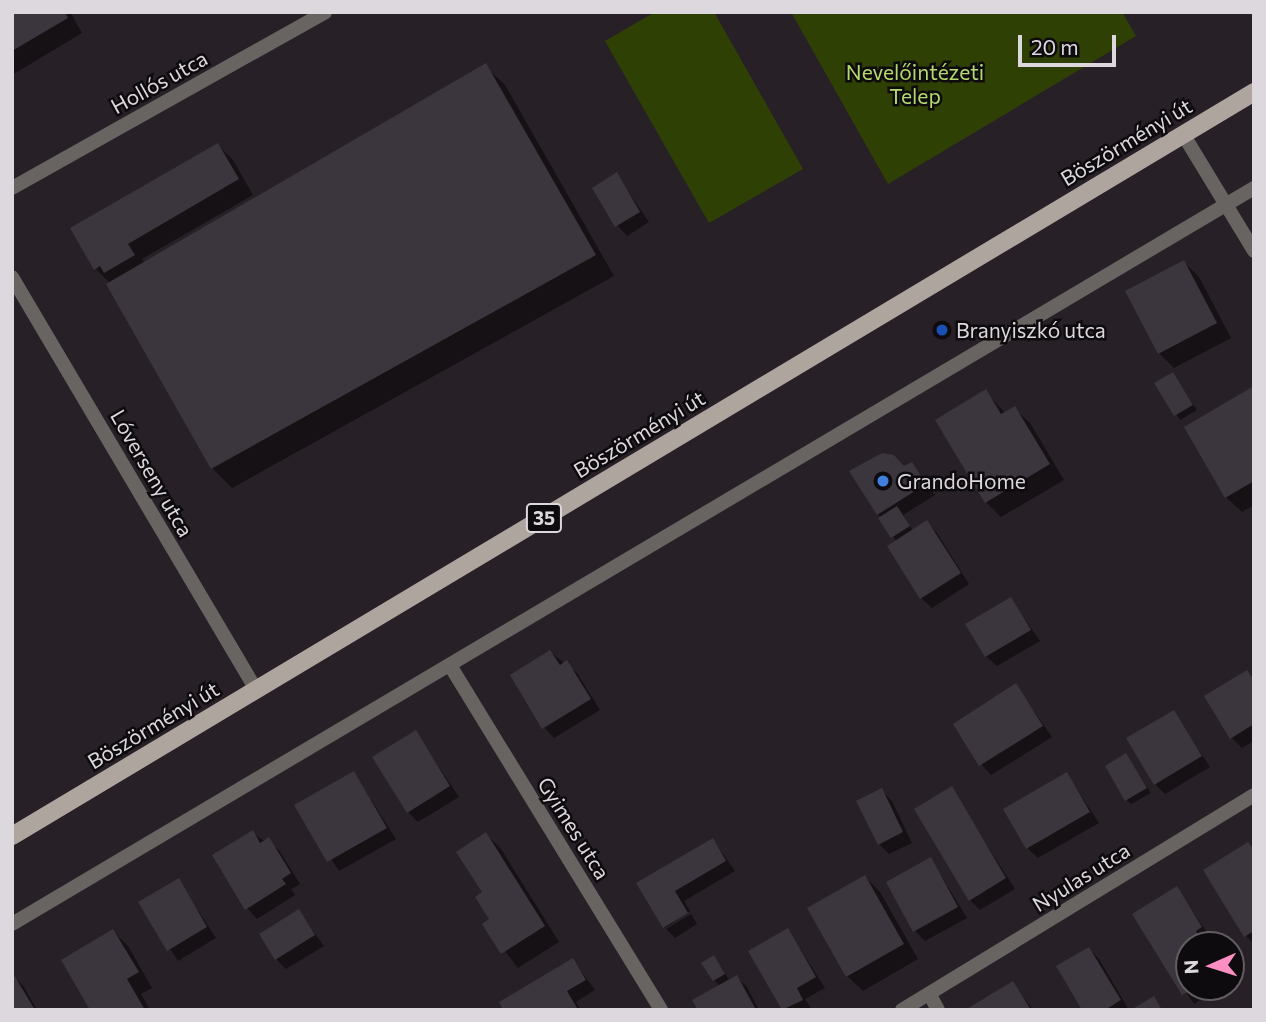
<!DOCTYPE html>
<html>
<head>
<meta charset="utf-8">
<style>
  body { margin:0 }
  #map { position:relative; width:1266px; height:1022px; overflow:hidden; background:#282027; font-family:Commissioner,sans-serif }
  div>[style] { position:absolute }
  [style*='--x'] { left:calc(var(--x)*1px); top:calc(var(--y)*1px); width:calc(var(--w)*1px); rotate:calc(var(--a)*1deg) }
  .green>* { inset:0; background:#2f4004 }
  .shadow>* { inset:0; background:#0007 }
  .building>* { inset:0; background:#3b353e }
  .street>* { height:14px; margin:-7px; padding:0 7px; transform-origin:7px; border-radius:7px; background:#686461 }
  .primary>* { height:18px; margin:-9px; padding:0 9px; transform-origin:9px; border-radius:9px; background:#aea69e }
  .dots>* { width:19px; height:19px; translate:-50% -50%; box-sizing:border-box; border:4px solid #0e0b0e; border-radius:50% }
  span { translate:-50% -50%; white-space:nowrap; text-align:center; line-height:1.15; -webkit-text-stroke:5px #0e0b0e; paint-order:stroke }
  .shield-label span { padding:2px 5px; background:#0e0b0e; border:2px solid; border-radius:5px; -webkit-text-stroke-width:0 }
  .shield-label { font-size:19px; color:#ddd8dd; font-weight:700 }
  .park-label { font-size:21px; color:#b4d96c }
  .street-label { font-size:21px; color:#ddd8dd }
  .poi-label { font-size:21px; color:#ddd8dd }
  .left { translate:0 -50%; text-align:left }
  .frame { position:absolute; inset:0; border:14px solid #ddd8dd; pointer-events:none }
  .north { position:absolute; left:1175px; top:931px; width:70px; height:70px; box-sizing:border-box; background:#0e0b0e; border:2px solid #615d61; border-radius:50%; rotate:267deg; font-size:19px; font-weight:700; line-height:28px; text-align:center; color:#ddd8dd }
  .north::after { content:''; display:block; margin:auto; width:24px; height:32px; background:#fc8fc1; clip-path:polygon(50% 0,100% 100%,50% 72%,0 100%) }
  .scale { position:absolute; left:1018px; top:35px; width:98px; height:32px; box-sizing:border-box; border:4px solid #ddd8dd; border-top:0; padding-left:9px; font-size:21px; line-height:24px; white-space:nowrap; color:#ddd8dd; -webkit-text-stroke:5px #0e0b0e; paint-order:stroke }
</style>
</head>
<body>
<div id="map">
  <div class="green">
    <i style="clip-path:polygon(655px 12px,714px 12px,803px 169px,709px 223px,605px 41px)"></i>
    <i style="clip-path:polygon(791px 12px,1122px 12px,1136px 36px,888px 184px)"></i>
  </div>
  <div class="shadow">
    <i style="clip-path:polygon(12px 12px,70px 12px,82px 33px,12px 75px)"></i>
    <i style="clip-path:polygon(485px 66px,505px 85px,614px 276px,232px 488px,212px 468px,111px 284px,96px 269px,218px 145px,233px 160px,253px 195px,142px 259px,145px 264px)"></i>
    <i style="clip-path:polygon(617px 175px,649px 222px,627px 236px,617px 225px)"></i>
    <i style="clip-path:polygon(1184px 262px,1199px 277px,1231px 338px,1174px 368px,1159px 353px)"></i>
    <i style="clip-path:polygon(1173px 374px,1197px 410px,1180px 420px,1157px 384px)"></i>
    <i style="clip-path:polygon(1254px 388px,1254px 505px,1242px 512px,1226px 497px)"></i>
    <i style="clip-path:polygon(985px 391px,1005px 413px,1014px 408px,1030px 423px,1064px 480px,1001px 517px,986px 502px)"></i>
    <i style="clip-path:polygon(912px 464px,935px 495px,903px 515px,913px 531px,927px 523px,937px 533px,969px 584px,932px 608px,921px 598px,897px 542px,878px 514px,904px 468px)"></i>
    <i style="clip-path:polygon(1011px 600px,1040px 641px,997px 666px,986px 656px)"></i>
    <i style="clip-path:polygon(550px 652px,577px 673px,600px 710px,554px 738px,544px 727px)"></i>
    <i style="clip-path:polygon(1247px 672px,1254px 679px,1254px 741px,1242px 748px,1232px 738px)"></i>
    <i style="clip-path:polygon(1016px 686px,1052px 737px,991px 775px,981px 764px)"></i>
    <i style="clip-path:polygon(1174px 712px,1210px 767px,1165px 794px,1155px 784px)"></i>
    <i style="clip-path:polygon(416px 733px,459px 797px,418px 822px,408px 812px)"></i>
    <i style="clip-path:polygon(1126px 755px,1151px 793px,1131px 804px,1126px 799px)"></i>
    <i style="clip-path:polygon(354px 773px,396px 839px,339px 871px,297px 806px)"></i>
    <i style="clip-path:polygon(1067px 774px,1099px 823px,1038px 858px,1027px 848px)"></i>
    <i style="clip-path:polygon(951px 789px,1015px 889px,980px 910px,970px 900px)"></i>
    <i style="clip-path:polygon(881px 790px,892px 801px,912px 843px,889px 854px,879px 844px)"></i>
    <i style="clip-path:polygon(252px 833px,279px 850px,300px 884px,291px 889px,295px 895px,257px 919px,247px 908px)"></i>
    <i style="clip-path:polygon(486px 834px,501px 849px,559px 942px,518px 968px,484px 924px,491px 919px,484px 892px)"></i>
    <i style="clip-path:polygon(713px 840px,735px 871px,684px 901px,690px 911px,665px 928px,639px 884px)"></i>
    <i style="clip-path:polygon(1248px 844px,1254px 849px,1254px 944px,1246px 936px)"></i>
    <i style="clip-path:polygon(931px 859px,967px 918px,925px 941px,914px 930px)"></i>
    <i style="clip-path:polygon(865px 877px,880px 892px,918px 959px,863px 991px,847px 976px)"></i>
    <i style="clip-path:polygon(178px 880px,216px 938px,178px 961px,140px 903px)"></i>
    <i style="clip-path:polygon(1177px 889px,1211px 938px,1207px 945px,1189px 945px,1189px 987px,1222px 987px,1194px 1004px,1135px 915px)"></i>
    <i style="clip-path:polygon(298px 911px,324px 946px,286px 969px,276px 959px)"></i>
    <i style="clip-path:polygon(691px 914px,697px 924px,675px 938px,666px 929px)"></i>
    <i style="clip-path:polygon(788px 930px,825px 988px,805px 999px,812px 1010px,784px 1010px,751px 952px)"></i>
    <i style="clip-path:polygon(113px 931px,128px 946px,152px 988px,141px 994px,150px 1010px,92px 1010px)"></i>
    <i style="clip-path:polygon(1089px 949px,1099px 959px,1129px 1010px,1084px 1010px)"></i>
    <i style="clip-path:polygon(714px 957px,730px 981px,737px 977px,747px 987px,759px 1010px,700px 1010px,720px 986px,714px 980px)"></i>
    <i style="clip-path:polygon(573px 960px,595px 990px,576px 1002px,581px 1010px,505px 1010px)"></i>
    <i style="clip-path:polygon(14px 977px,24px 987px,37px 1010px,12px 1010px)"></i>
    <i style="clip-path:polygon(1013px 983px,1033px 1010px,969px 1010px)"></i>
  </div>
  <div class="building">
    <i style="clip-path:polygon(12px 12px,65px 12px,68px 18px,12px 51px)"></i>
    <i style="clip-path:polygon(486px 63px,596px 255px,211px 469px,106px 284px)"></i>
    <i style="clip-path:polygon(218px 143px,239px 179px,128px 244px,135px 255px,104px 273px,100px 266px,94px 270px,70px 228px)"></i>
    <i style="clip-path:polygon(617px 172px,640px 212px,615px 227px,592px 188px)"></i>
    <i style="clip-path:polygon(1184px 260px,1217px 323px,1158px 354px,1125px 291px)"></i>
    <i style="clip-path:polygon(1173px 372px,1193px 405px,1174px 416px,1154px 383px)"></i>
    <i style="clip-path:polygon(1254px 386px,1254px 481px,1225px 498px,1184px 427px)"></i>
    <i style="clip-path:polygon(986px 389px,1001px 414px,1015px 406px,1050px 464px,985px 503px,935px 420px)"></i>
    <i style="clip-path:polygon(882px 453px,894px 455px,904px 466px,912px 462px,926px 484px,877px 515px,849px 471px)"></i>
    <i style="clip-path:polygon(897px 506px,910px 526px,891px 538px,878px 518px)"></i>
    <i style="clip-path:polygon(927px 520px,961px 573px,920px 599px,887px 546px)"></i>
    <i style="clip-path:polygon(1011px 597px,1031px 630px,985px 657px,965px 624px)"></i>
    <i style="clip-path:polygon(550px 650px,560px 665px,567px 660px,591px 699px,542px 729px,510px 675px)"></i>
    <i style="clip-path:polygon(1247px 670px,1254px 680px,1254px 724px,1230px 739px,1204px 696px)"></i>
    <i style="clip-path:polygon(1016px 683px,1043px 726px,979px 766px,953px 724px)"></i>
    <i style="clip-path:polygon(1174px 710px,1202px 756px,1154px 785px,1126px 738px)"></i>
    <i style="clip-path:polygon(416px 730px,450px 786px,407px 813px,372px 757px)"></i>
    <i style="clip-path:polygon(1126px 753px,1147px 788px,1125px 801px,1105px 766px)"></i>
    <i style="clip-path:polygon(354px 771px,387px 828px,327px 862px,294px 805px)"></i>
    <i style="clip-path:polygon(1067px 772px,1090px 812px,1026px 849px,1003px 809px)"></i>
    <i style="clip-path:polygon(952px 786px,1006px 878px,969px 901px,914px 809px)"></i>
    <i style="clip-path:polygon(882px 788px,903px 832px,878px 845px,856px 801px)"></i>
    <i style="clip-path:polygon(253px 830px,260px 843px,269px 837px,291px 873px,282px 879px,286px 884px,245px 910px,212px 855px)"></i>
    <i style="clip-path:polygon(486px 832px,545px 926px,501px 954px,482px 924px,489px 919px,475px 897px,482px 892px,456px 852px)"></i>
    <i style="clip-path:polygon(713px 838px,726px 861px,675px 891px,688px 913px,663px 928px,636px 883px)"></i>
    <i style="clip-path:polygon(1248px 842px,1254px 850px,1254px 931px,1244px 937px,1203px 870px)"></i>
    <i style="clip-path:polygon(931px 857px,958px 907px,913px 932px,886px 882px)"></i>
    <i style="clip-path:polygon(865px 875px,904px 944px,846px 977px,807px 908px)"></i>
    <i style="clip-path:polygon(179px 878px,207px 927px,167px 951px,138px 902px)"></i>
    <i style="clip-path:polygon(1177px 886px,1202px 927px,1196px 931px,1204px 945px,1189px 945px,1189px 987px,1196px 987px,1182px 995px,1132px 914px)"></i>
    <i style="clip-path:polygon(299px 909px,315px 935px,275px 960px,259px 934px)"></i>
    <i style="clip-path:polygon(788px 928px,816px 977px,797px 988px,803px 1000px,782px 1010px,748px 951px)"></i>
    <i style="clip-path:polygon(113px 929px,139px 972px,127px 979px,145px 1010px,90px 1010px,61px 960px)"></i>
    <i style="clip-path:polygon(1089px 947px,1121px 1000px,1105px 1010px,1082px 1010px,1056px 966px)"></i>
    <i style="clip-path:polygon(714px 955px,725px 974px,713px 981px,701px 963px)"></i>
    <i style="clip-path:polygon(573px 958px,586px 980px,567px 991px,577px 1008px,503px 1010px,499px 1002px)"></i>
    <i style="clip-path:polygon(14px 975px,35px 1010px,12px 1010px)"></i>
    <i style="clip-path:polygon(737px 975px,756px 1010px,698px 1010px,692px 1000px)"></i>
    <i style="clip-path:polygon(1013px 981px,1031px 1010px,965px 1010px)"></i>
    <i style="clip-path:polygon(1154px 996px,1162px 1010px,1131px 1010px)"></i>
  </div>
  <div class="street">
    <i style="--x:1183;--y:134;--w:137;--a:58.7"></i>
    <i style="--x:12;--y:188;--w:359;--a:-29.3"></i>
    <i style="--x:12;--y:277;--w:479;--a:59.4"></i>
    <i style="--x:451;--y:667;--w:402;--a:58.5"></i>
    <i style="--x:12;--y:924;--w:1444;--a:-30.65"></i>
    <i style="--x:930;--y:995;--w:17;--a:62"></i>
    <i style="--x:902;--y:1010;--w:412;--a:-31.4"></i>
  </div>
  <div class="primary">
    <i style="--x:12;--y:836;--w:1448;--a:-30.92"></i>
  </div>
  <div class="dots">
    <i style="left:942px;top:330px;background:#1a4fb4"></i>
    <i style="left:883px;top:481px;background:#3f7fe0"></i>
  </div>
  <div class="shield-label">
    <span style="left:544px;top:518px">35</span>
  </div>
  <div class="park-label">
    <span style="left:915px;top:84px">Nevelőintézeti<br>Telep</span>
  </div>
  <div class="street-label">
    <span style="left:159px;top:82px;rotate:-29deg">Hollós utca</span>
    <span style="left:1126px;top:142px;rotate:-31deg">Böszörményi út</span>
    <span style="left:639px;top:434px;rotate:-31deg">Böszörményi út</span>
    <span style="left:152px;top:473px;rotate:60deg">Lóverseny utca</span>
    <span style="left:153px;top:725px;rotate:-31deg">Böszörményi út</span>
    <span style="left:574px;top:828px;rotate:58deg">Gyimes utca</span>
    <span style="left:1081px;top:877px;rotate:-32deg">Nyulas utca</span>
  </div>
  <div class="poi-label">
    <span class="left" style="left:956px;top:330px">Branyiszkó utca</span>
    <span class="left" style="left:897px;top:481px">GrandoHome</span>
  </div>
  <div class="frame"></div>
  <div class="north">N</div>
  <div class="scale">20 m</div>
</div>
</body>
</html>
